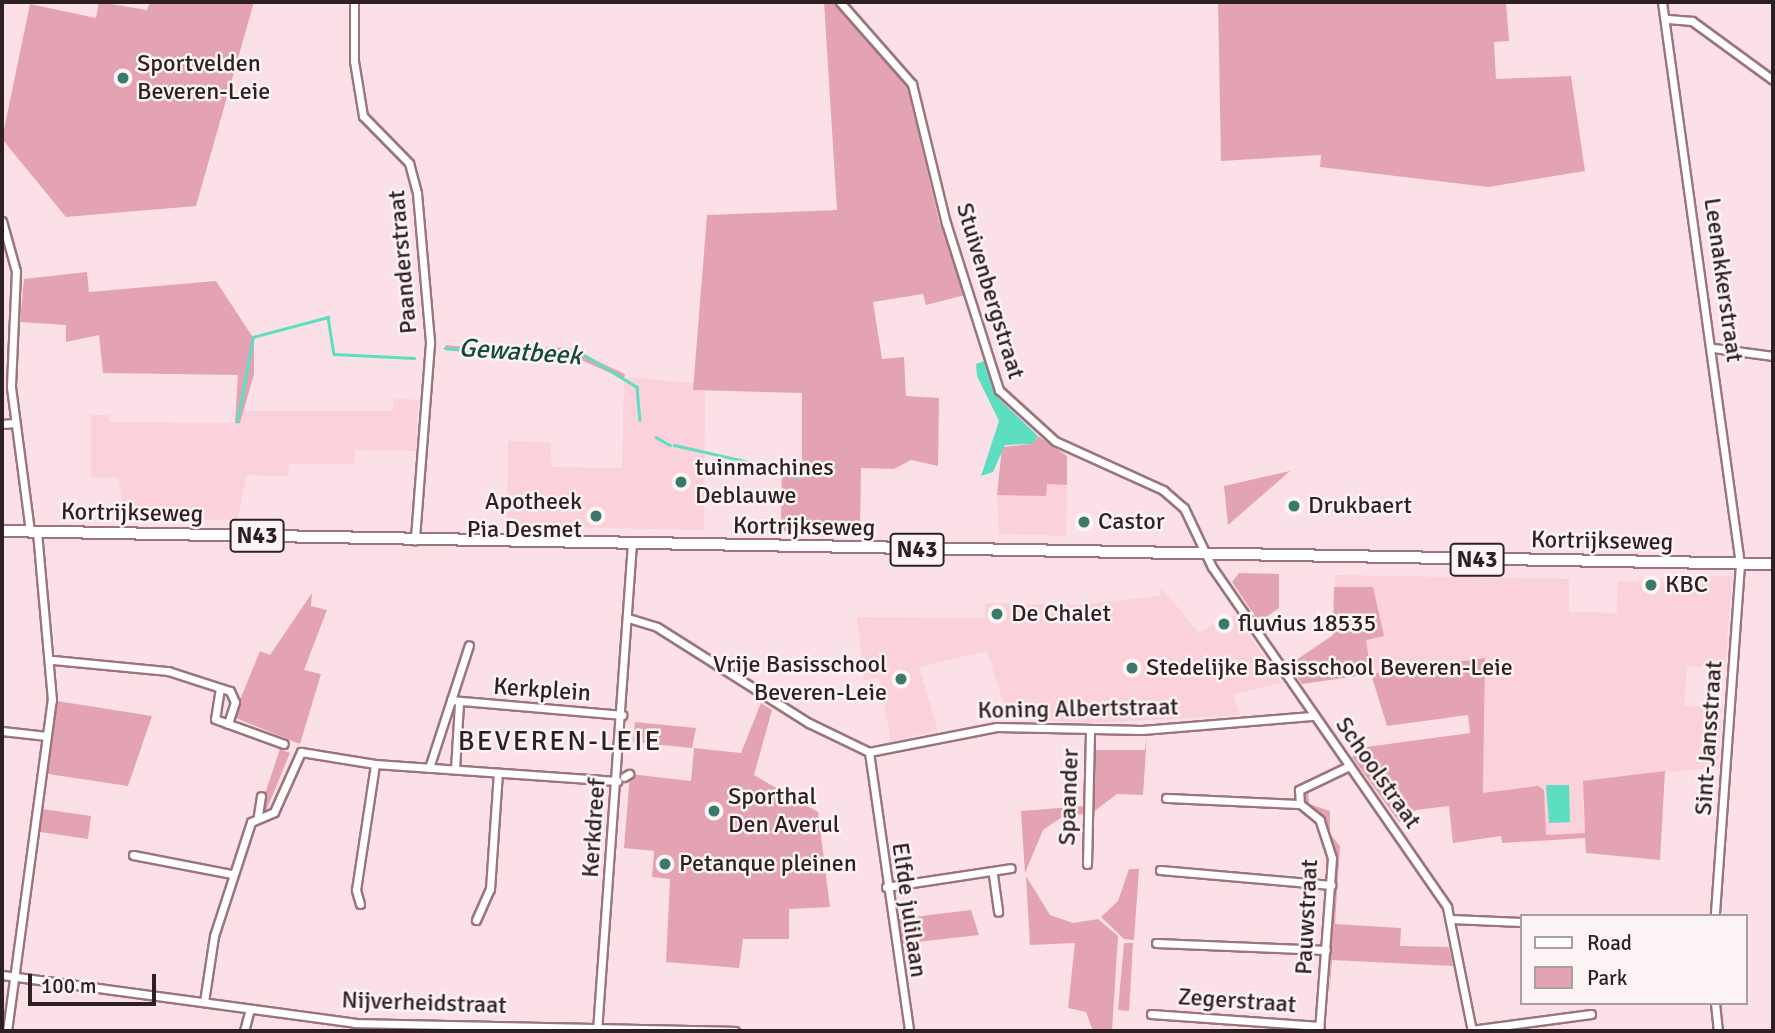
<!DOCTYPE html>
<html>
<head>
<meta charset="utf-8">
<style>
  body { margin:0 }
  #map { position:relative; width:1775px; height:1033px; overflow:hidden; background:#fbe1e7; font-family:Signika,sans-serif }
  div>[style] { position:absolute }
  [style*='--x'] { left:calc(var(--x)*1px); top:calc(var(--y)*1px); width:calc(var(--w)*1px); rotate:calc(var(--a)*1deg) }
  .built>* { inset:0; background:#fbd1db }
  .green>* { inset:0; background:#e4a3b3 }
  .water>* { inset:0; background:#5edec0 }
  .stream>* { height:2.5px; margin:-1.25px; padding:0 1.25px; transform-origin:1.25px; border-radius:1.25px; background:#5edec0 }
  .roads { filter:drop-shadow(2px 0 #9b757e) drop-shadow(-2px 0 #9b757e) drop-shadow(0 2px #9b757e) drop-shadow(0 -2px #9b757e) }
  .street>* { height:7px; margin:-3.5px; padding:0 3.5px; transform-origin:3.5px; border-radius:3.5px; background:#fff }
  .primary>* { height:10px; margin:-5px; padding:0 5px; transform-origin:5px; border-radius:5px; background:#fff }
  .dots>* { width:19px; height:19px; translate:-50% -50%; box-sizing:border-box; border:4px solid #fcf3f5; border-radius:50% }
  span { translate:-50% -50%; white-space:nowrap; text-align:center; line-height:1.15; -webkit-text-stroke:5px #fcf3f5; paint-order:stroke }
  .shield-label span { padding:2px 5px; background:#fcf3f5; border:2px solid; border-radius:5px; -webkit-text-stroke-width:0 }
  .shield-label { font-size:23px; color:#2e1f23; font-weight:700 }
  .poi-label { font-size:24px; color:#2e1f23 }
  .left { translate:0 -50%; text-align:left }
  .right { translate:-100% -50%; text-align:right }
  .street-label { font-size:24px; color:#2e1f23 }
  .water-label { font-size:26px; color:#11493d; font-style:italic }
  .quarter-label { font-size:28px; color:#2e1f23; letter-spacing:2px }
  .frame { position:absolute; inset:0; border:4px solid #2e1f23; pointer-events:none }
  .legend { position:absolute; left:1520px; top:914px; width:228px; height:91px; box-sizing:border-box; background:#fcf3f5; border:2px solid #aa9ea1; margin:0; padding:9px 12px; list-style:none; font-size:21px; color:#2e1f23 }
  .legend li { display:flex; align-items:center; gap:14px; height:35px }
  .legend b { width:35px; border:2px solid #aa9ea1 }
  .scale { position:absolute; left:28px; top:974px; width:128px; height:32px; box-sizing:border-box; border:4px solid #2e1f23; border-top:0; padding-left:9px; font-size:21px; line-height:24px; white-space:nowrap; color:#2e1f23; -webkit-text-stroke:5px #fcf3f5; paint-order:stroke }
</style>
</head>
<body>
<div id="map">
  <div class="built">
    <i style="clip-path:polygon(624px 377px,694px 383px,694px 390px,705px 391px,704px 530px,507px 526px,508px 441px,550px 442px,552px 467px,622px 468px)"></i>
    <i style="clip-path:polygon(394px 398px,418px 400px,416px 451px,355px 450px,354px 464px,289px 464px,288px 476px,247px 475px,237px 520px,126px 518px,118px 478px,91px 477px,91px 415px,109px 415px,109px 422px,240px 423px,243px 411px,393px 411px)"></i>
    <i style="clip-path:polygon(1046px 484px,1067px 485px,1066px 536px,999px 534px,997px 495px,1046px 495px)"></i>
    <i style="clip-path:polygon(1335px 575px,1569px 579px,1569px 612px,1617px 613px,1618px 581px,1703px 583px,1704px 576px,1732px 576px,1725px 669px,1687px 666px,1684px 706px,1722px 708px,1718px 767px,1583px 781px,1585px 838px,1539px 841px,1536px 794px,1483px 801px,1485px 658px,1341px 678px)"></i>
    <i style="clip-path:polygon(1162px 588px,1198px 632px,1235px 615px,1282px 683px,1233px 694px,1240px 715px,1096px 723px,1008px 718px,987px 651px,919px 667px,938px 730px,891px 742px,879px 677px,864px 680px,857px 617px,985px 618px,985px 603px,1077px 605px,1159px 596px)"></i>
  </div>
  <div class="green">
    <i style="clip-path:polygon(99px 2px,147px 10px,150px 2px,254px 2px,196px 206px,66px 217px,2px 139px,30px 4px,96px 18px)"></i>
    <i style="clip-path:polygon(824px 2px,832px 2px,893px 62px,908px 88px,939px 221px,965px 295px,926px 305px,923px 294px,873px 302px,882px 359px,904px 357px,906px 396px,939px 398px,938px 466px,911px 460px,894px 469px,861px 468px,860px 533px,781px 531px,782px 465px,802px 465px,802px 393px,693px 390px,707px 215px,837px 210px)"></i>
    <i style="clip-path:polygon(1218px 2px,1506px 2px,1509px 41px,1494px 42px,1496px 79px,1571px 76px,1585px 171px,1488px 187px,1320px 167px,1321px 155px,1221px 161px)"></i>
    <i style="clip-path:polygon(87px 272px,89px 292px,216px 281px,254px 339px,254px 374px,240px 423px,235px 423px,238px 375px,103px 373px,99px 335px,66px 342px,66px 325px,20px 322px,24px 279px)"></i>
    <i style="clip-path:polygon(446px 345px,545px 355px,546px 347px,569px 348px,625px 374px,624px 379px,561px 351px,550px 351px,549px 359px,445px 350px)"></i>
    <i style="clip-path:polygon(1038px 436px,1067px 456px,1067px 485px,1047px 484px,1046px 496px,997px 495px,1002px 447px,1032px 444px)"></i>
    <i style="clip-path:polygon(1290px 471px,1273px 486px,1228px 525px,1224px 486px)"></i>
    <i style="clip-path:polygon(1239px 573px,1279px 574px,1279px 608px,1259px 622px,1232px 582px)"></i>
    <i style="clip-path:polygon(1334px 587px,1373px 587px,1384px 636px,1366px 640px,1371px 674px,1302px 684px,1289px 665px,1333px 635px)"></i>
    <i style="clip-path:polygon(312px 593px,311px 606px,327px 610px,304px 670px,321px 674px,300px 744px,233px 717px,260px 651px,270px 655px)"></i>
    <i style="clip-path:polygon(1485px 658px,1483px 793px,1538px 786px,1544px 790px,1546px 835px,1585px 833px,1583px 781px,1665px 771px,1660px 860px,1586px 853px,1585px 838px,1502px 843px,1501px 836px,1453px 843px,1449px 806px,1416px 810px,1399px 822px,1352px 757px,1366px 747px,1470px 733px,1468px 715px,1387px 726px,1371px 674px)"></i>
    <i style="clip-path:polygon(57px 701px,152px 716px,128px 786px,48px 774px)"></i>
    <i style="clip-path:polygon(761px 703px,772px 710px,754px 775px,818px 812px,830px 907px,789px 909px,789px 939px,743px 939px,739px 968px,666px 962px,670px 879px,652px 877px,654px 851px,624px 848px,630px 774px,691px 781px,694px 748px,741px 753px)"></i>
    <i style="clip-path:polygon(635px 722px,696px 728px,692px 748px,633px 742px)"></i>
    <i style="clip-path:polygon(1147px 735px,1143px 795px,1117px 794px,1092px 813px,1094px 750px,1145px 750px)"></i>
    <i style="clip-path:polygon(280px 749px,290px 753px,266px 811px,261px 806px)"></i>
    <i style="clip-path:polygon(1341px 773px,1308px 789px,1309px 804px,1330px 811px,1330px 834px,1340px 846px,1335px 924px,1401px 928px,1400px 946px,1449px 947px,1453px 966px,1332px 960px,1329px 998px,1335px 852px,1321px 814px,1302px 801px,1302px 790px)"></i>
    <i style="clip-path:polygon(1085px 806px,1084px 814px,1062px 817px,1043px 830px,1025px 873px,1021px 811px)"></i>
    <i style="clip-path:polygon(43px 809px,91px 816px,88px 839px,40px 832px)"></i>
    <i style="clip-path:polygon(1129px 869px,1139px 869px,1134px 940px,1124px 939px,1101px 917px,1118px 901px)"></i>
    <i style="clip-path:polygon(1026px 876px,1050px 915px,1073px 923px,1098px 919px,1118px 936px,1112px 1031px,1093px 1031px,1086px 1012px,1068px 1008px,1075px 943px,1030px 945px)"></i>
    <i style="clip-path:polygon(971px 910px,979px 935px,900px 944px,897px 919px)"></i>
    <i style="clip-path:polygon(1124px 943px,1133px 943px,1129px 1011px,1118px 1010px)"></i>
  </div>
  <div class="water">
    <i style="clip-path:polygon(984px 361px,998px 398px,1038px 436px,1032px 444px,1005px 445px,993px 472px,981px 476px,999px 421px,977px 376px,976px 364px)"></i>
    <i style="clip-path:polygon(1546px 785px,1569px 785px,1570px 822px,1549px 823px)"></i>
  </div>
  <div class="stream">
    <i style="--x:445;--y:348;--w:102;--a:5.6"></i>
    <i style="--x:547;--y:358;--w:8;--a:-83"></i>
    <i style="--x:548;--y:350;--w:35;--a:7"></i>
    <i style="--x:583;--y:354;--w:63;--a:31.4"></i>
    <i style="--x:637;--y:387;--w:33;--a:85"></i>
    <i style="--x:237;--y:422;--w:86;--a:-79.3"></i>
    <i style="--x:253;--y:337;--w:78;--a:-14.9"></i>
    <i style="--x:328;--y:317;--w:37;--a:81"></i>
    <i style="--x:334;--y:354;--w:80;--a:2.9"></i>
    <i style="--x:656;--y:437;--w:16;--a:30"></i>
    <i style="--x:674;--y:445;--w:73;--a:12.7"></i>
    <i style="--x:763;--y:464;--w:36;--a:21"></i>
  </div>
  <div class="roads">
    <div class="street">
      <i style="--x:354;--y:2;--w:59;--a:90"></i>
      <i style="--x:354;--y:61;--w:56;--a:80.7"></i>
      <i style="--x:363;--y:116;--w:66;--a:45.6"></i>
      <i style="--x:409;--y:163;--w:31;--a:75"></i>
      <i style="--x:417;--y:193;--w:151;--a:85"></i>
      <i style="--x:430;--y:343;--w:198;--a:94.4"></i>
      <i style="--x:840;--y:2;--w:109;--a:48.7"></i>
      <i style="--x:912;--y:84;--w:143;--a:76.3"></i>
      <i style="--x:946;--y:223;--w:175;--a:72.4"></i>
      <i style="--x:999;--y:390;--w:76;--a:42.3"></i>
      <i style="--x:1055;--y:441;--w:119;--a:24.4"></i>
      <i style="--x:1163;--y:490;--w:28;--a:41"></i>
      <i style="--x:1184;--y:508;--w:65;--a:64.6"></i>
      <i style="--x:1212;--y:567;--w:413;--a:55.3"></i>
      <i style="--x:1447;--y:907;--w:126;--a:78.6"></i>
      <i style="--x:1662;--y:2;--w:567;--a:82.1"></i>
      <i style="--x:1740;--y:564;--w:353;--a:94.1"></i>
      <i style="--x:1668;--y:19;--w:24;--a:5"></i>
      <i style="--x:1692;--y:21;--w:100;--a:36.1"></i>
      <i style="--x:2;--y:221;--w:52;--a:74.4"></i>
      <i style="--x:16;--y:271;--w:116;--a:92.5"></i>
      <i style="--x:11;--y:387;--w:146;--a:82.5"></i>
      <i style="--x:1713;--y:348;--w:61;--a:7.6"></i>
      <i style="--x:2;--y:424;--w:13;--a:-4"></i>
      <i style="--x:628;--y:618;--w:30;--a:17"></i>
      <i style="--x:657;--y:627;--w:180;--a:32.3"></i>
      <i style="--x:809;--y:723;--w:67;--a:25.8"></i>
      <i style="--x:869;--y:752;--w:130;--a:-11.1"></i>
      <i style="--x:997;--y:727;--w:145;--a:1.2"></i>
      <i style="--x:1142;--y:730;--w:173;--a:-4.7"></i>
      <i style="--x:53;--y:660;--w:116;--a:5.5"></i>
      <i style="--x:168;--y:671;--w:65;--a:17.9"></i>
      <i style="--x:230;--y:691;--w:12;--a:66"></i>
      <i style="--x:235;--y:702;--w:23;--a:108"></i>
      <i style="--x:220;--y:688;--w:31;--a:99"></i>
      <i style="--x:215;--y:719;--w:73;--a:19.9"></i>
      <i style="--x:451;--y:700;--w:172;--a:5"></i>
      <i style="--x:2;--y:731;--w:45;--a:6.3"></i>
      <i style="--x:869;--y:752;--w:282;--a:81.8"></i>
      <i style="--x:429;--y:768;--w:129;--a:-72"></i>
      <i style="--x:455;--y:769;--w:66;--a:-86.5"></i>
      <i style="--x:624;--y:777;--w:6;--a:-31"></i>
      <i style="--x:1166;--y:798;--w:134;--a:2.6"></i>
      <i style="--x:258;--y:815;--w:19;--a:-81"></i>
      <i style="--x:133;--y:855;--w:101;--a:10.9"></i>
      <i style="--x:1087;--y:864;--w:134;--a:-88.7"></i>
      <i style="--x:1160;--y:870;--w:172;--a:5"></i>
      <i style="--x:993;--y:875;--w:37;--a:82"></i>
      <i style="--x:886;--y:887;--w:126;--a:-8.6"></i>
      <i style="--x:360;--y:904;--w:15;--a:-106"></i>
      <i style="--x:356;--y:890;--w:127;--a:-81.4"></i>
      <i style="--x:1451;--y:919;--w:70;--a:2.5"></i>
      <i style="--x:476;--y:920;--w:34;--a:-66"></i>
      <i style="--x:490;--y:889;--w:116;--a:-86.1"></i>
      <i style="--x:1156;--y:943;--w:170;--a:2.4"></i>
      <i style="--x:2;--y:975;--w:356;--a:7.7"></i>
      <i style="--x:355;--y:1023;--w:380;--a:1.2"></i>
      <i style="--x:204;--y:1002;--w:67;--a:-81.4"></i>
      <i style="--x:214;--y:936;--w:120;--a:-72"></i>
      <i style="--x:251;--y:822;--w:25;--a:-23"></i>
      <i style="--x:274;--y:812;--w:66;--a:-65.8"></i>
      <i style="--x:301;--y:752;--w:75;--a:9.2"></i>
      <i style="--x:375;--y:764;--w:243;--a:4"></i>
      <i style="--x:1715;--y:1003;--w:28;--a:84"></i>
      <i style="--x:1151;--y:1014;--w:169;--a:4.1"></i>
      <i style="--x:1471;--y:1030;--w:121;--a:-7.6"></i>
      <i style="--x:7;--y:1031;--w:334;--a:-82.3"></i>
      <i style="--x:52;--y:700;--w:169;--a:-95.1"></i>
      <i style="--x:244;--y:1031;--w:23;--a:-75"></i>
      <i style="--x:597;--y:1031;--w:487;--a:-85.9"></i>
      <i style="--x:1319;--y:1031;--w:173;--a:-85.7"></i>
      <i style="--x:1332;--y:858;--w:40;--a:-108"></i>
      <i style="--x:1320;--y:820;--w:26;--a:-141"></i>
      <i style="--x:1300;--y:804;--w:14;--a:-94"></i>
      <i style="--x:1299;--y:790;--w:55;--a:-25.6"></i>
    </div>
    <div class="primary">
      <i style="--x:2;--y:531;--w:1771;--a:1.07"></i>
    </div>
  </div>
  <div class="dots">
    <i style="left:123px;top:78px;background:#397a6a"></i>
    <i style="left:681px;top:482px;background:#397a6a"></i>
    <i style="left:1294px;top:506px;background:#397a6a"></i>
    <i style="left:596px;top:516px;background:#397a6a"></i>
    <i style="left:1084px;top:522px;background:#397a6a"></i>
    <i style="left:1651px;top:585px;background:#397a6a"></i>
    <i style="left:997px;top:614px;background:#397a6a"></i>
    <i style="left:1224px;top:624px;background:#397a6a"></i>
    <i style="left:1132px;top:668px;background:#397a6a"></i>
    <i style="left:901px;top:679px;background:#397a6a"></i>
    <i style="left:714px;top:811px;background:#397a6a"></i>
    <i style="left:665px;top:864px;background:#397a6a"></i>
  </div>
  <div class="shield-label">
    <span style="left:257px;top:536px">N43</span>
    <span style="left:917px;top:550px">N43</span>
    <span style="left:1477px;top:560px">N43</span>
  </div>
  <div class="poi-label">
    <span class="left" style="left:137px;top:78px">Sportvelden<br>Beveren-Leie</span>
    <span class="left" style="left:695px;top:482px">tuinmachines<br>Deblauwe</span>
    <span class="right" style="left:582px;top:516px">Apotheek<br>Pia Desmet</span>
    <span class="left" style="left:1308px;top:506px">Drukbaert</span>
    <span class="left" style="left:1098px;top:522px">Castor</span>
    <span class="left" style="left:1665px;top:585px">KBC</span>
    <span class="left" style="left:1011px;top:614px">De Chalet</span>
    <span class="left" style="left:1238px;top:624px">fluvius 18535</span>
    <span class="right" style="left:887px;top:679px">Vrije Basisschool<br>Beveren-Leie</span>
    <span class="left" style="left:1146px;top:668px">Stedelijke Basisschool Beveren-Leie</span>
    <span class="left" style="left:728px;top:811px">Sporthal<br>Den Averul</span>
    <span class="left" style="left:679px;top:864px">Petanque pleinen</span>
  </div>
  <div class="street-label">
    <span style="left:403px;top:262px;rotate:-95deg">Paanderstraat</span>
    <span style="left:1723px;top:280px;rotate:82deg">Leenakkerstraat</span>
    <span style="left:990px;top:291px;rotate:73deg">Stuivenbergstraat</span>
    <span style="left:132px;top:513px;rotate:1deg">Kortrijkseweg</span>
    <span style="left:804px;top:527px;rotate:1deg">Kortrijkseweg</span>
    <span style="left:1602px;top:541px;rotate:1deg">Kortrijkseweg</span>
    <span style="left:542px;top:690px;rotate:4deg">Kerkplein</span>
    <span style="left:1078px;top:709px;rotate:-1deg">Koning Albertstraat</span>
    <span style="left:1709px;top:738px;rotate:-86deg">Sint-Jansstraat</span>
    <span style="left:1378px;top:773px;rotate:55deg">Schoolstraat</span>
    <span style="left:1069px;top:797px;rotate:-88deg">Spaander</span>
    <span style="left:594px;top:828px;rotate:-86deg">Kerkdreef</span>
    <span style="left:909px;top:910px;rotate:82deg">Elfde julilaan</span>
    <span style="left:1307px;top:917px;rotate:-87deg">Pauwstraat</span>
    <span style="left:1237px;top:1001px;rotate:4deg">Zegerstraat</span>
    <span style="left:424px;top:1003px;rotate:2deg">Nijverheidstraat</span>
  </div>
  <div class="water-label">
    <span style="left:520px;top:353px;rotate:4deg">Gewatbeek</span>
  </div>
  <div class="quarter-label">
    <span style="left:560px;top:741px">BEVEREN-LEIE</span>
  </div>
  <div class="frame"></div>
  <ul class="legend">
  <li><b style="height:9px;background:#fff"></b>Road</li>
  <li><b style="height:19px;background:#e4a3b3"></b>Park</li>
  </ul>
  <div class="scale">100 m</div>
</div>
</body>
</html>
